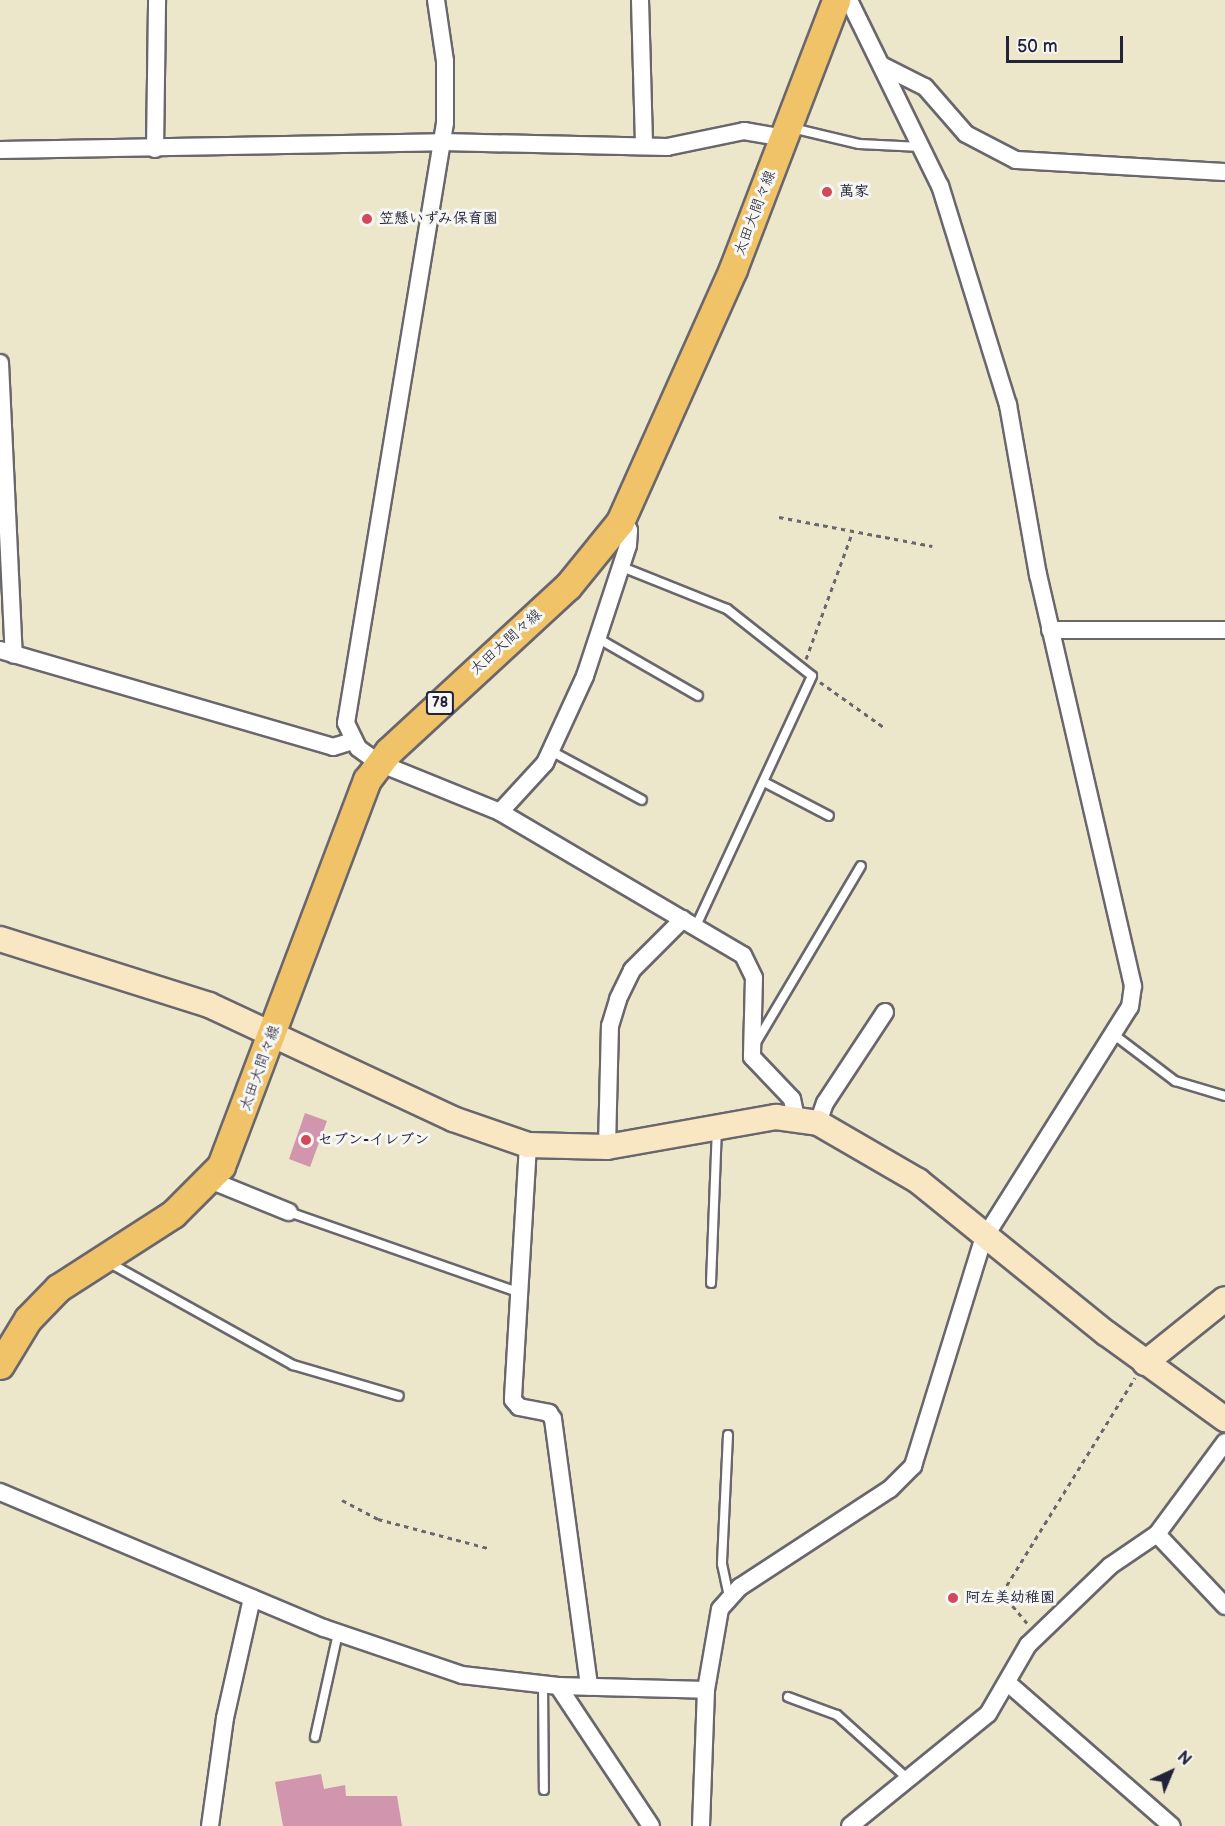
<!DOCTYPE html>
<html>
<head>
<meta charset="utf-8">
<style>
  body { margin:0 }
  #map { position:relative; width:1225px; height:1826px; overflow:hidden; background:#ece6cb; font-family:"Balsamiq Sans","Klee One",sans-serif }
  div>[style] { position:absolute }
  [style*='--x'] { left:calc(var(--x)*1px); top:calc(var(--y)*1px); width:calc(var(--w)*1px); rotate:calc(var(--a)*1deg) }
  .building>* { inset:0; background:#d196ae }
  .path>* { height:3px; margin-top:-1.5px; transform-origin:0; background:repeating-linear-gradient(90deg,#69676d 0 4.5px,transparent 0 9px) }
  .roads { filter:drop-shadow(2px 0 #69676d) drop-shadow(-2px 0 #69676d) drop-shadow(0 2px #69676d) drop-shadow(0 -2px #69676d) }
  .lane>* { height:8px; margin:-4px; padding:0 4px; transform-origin:4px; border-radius:4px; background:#fff }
  .street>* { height:16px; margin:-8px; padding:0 8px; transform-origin:8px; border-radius:8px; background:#fff }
  .secondary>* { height:24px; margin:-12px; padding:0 12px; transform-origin:12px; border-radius:12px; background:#f9e7c3 }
  .primary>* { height:27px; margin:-13.5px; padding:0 13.5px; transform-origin:13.5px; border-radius:13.5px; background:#f1c369 }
  .dots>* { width:16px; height:16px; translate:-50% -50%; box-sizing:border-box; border:3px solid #f6f6f2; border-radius:50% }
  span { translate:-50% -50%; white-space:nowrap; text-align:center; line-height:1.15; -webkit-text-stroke:6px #f6f6f2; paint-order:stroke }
  .shield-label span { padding:2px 4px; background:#f6f6f2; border:2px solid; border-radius:4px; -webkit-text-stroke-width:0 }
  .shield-label { font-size:14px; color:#22223b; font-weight:700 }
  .poi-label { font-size:15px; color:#22223b; font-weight:700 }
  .left { translate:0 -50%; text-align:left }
  .street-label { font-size:15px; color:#22223b }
  .north { position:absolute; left:1141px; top:1742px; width:60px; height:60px; -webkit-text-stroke:4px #f6f6f2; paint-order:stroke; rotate:44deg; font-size:16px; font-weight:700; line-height:24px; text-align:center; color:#22223b }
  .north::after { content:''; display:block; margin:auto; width:21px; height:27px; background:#22223b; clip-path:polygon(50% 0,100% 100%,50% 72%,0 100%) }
  .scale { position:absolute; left:1006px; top:36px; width:117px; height:27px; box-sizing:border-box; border:3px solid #22223b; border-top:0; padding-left:8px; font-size:18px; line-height:21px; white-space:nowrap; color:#22223b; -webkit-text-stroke:4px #f6f6f2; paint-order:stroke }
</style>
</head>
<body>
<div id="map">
  <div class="building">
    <i style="clip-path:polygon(305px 1113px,327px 1121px,310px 1167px,289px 1159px)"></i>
    <i style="clip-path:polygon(321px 1774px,324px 1789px,345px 1785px,346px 1796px,397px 1796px,402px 1826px,283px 1826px,275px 1782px)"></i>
  </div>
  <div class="path">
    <i style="--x:779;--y:517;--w:156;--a:10.7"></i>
    <i style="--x:806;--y:659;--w:134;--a:-69.9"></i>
    <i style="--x:820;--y:682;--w:80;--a:35.3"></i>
    <i style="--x:342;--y:1500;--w:41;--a:27.8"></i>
    <i style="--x:378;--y:1519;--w:114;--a:14.8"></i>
    <i style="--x:1027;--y:1623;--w:39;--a:-130"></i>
    <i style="--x:1002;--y:1593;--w:253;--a:-58.3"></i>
  </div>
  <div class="roads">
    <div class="lane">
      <i style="--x:792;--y:128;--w:69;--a:13.4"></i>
      <i style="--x:859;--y:144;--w:62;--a:2.8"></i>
      <i style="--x:622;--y:567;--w:113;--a:21.8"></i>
      <i style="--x:727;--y:609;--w:108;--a:38.2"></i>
      <i style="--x:812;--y:676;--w:276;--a:114.9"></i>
      <i style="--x:599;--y:639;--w:114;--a:29.9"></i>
      <i style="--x:551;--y:751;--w:103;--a:28.3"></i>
      <i style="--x:764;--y:782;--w:73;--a:27.6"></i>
      <i style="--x:1113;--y:1034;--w:78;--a:37.2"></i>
      <i style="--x:1175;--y:1081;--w:52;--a:16.7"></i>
      <i style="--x:754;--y:1046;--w:209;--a:-59.3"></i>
      <i style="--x:289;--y:1212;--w:242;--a:19.3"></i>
      <i style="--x:106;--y:1261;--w:214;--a:29.1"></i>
      <i style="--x:293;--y:1365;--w:110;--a:16.3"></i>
      <i style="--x:711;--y:1283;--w:155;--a:-87.8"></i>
      <i style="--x:728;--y:1435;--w:129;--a:92.7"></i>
      <i style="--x:722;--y:1564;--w:33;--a:78"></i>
      <i style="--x:543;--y:1685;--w:105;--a:89.5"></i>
      <i style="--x:788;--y:1697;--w:52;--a:20.2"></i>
      <i style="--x:837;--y:1715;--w:94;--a:42"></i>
      <i style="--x:315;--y:1737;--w:107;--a:-77.5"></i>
    </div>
    <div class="street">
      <i style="--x:436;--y:0;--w:62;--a:81.6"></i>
      <i style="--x:445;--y:61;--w:62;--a:90"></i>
      <i style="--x:445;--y:123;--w:608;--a:99.37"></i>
      <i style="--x:346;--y:723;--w:28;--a:64"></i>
      <i style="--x:358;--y:748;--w:26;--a:36"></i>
      <i style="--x:379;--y:763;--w:131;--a:22"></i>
      <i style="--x:500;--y:812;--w:282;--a:30.5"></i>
      <i style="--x:743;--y:955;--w:25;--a:64"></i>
      <i style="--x:754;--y:978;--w:79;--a:91.5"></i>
      <i style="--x:752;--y:1057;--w:58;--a:46.4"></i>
      <i style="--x:792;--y:1099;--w:19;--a:78"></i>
      <i style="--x:640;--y:0;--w:146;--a:88.4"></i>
      <i style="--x:883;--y:66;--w:47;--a:26.6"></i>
      <i style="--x:925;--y:87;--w:62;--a:48.9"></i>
      <i style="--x:966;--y:134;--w:56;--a:27.5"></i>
      <i style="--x:1016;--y:160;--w:209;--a:3.3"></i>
      <i style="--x:155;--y:149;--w:149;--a:-89.2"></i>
      <i style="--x:0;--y:150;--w:442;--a:-1"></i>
      <i style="--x:442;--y:142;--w:225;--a:1.3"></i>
      <i style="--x:667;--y:147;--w:79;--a:-11.7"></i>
      <i style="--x:744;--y:131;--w:42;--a:9.7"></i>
      <i style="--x:0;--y:363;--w:292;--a:87.3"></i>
      <i style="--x:1050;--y:630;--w:175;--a:0"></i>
      <i style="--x:0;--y:650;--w:347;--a:16.2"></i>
      <i style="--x:333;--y:747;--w:21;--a:-17"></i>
      <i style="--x:500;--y:812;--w:67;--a:-47.4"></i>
      <i style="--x:545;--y:763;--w:96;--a:-65.3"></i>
      <i style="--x:585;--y:676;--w:138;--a:-71.8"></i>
      <i style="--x:628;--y:545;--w:15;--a:-86"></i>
      <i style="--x:629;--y:530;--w:12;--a:-138"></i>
      <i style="--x:818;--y:1123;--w:21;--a:-71"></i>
      <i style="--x:825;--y:1103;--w:109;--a:-56.6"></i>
      <i style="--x:528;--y:1145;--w:255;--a:93.4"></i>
      <i style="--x:513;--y:1400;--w:9;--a:49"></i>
      <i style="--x:519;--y:1407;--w:31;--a:11"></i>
      <i style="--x:549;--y:1413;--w:7;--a:56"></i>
      <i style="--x:553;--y:1419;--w:270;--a:82.3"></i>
      <i style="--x:607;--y:1147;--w:121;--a:-88.6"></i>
      <i style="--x:610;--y:1026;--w:28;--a:-73"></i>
      <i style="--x:618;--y:999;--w:32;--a:-64"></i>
      <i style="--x:632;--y:970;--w:72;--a:-45"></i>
      <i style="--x:210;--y:1180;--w:85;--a:22.1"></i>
      <i style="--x:0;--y:1492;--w:351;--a:22.8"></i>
      <i style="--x:324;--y:1628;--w:146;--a:18.8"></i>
      <i style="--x:462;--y:1675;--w:97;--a:6.5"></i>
      <i style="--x:558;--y:1686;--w:148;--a:1.5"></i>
      <i style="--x:1157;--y:1534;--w:99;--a:46.6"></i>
      <i style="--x:1009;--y:1684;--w:216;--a:41.1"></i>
      <i style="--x:558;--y:1686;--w:168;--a:56.4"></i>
      <i style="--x:210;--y:1826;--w:109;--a:-82.1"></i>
      <i style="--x:225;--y:1718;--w:123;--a:-77.3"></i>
      <i style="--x:701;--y:1826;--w:136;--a:-87.9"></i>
      <i style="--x:706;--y:1690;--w:82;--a:-80.2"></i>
      <i style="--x:720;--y:1609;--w:30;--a:-48"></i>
      <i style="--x:740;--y:1587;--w:179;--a:-33.2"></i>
      <i style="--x:890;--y:1489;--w:33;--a:-45"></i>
      <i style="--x:913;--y:1466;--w:237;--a:-72.8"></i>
      <i style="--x:983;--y:1240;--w:275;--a:-57.8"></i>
      <i style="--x:1130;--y:1007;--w:21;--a:-82"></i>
      <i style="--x:1133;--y:986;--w:422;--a:-103"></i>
      <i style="--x:1038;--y:575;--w:173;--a:-100"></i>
      <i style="--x:1008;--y:405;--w:229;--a:-107.2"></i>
      <i style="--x:940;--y:186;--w:207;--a:-116.1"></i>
      <i style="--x:850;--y:1826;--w:178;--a:-39.1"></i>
      <i style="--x:988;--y:1714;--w:80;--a:-59.9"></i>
      <i style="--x:1028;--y:1645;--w:114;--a:-43.9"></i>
      <i style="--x:1110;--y:1566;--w:57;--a:-34.2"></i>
      <i style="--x:1157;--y:1534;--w:114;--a:-53.5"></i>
    </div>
    <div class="secondary">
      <i style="--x:0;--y:939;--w:219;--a:17.5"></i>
      <i style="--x:209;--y:1005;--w:269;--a:25"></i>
      <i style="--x:453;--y:1119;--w:79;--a:19.1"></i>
      <i style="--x:528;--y:1145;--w:79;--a:1.5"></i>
      <i style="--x:607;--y:1147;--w:172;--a:-10.1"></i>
      <i style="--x:776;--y:1117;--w:42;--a:8.1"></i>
      <i style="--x:818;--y:1123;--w:116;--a:30.1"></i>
      <i style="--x:918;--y:1181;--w:242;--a:39"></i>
      <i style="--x:1106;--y:1333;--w:147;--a:35.9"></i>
      <i style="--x:1145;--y:1363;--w:102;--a:-38.7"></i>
    </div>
    <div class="primary">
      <i style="--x:0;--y:1365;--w:54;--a:-58.7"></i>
      <i style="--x:28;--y:1319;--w:43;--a:-45.9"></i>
      <i style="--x:58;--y:1288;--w:137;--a:-32.8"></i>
      <i style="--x:173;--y:1214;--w:68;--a:-45"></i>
      <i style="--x:221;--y:1166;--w:413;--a:-69.3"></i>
      <i style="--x:367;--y:780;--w:36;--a:-53"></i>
      <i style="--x:389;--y:751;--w:243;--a:-42.7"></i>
      <i style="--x:568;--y:586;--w:82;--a:-50.9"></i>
      <i style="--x:620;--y:522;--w:277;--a:-65.9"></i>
      <i style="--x:733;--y:269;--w:288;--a:-69"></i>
    </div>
  </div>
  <div class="dots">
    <i style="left:827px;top:192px;background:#d1495b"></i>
    <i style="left:367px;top:219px;background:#d1495b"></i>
    <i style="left:306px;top:1140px;background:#d1495b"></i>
    <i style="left:953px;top:1598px;background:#d1495b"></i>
  </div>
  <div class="shield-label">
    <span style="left:440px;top:703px">78</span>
  </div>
  <div class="poi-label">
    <span class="left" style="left:839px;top:192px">萬家</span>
    <span class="left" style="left:379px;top:219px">笠懸いずみ保育園</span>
    <span class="left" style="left:318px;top:1140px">セブン-イレブン</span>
    <span class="left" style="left:965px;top:1598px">阿左美幼稚園</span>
  </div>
  <div class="street-label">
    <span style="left:755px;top:213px;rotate:-69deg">太田大間々線</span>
    <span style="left:506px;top:642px;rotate:-42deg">太田大間々線</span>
    <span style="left:260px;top:1068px;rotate:-70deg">太田大間々線</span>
  </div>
  <div class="north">N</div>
  <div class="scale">50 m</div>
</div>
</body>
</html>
